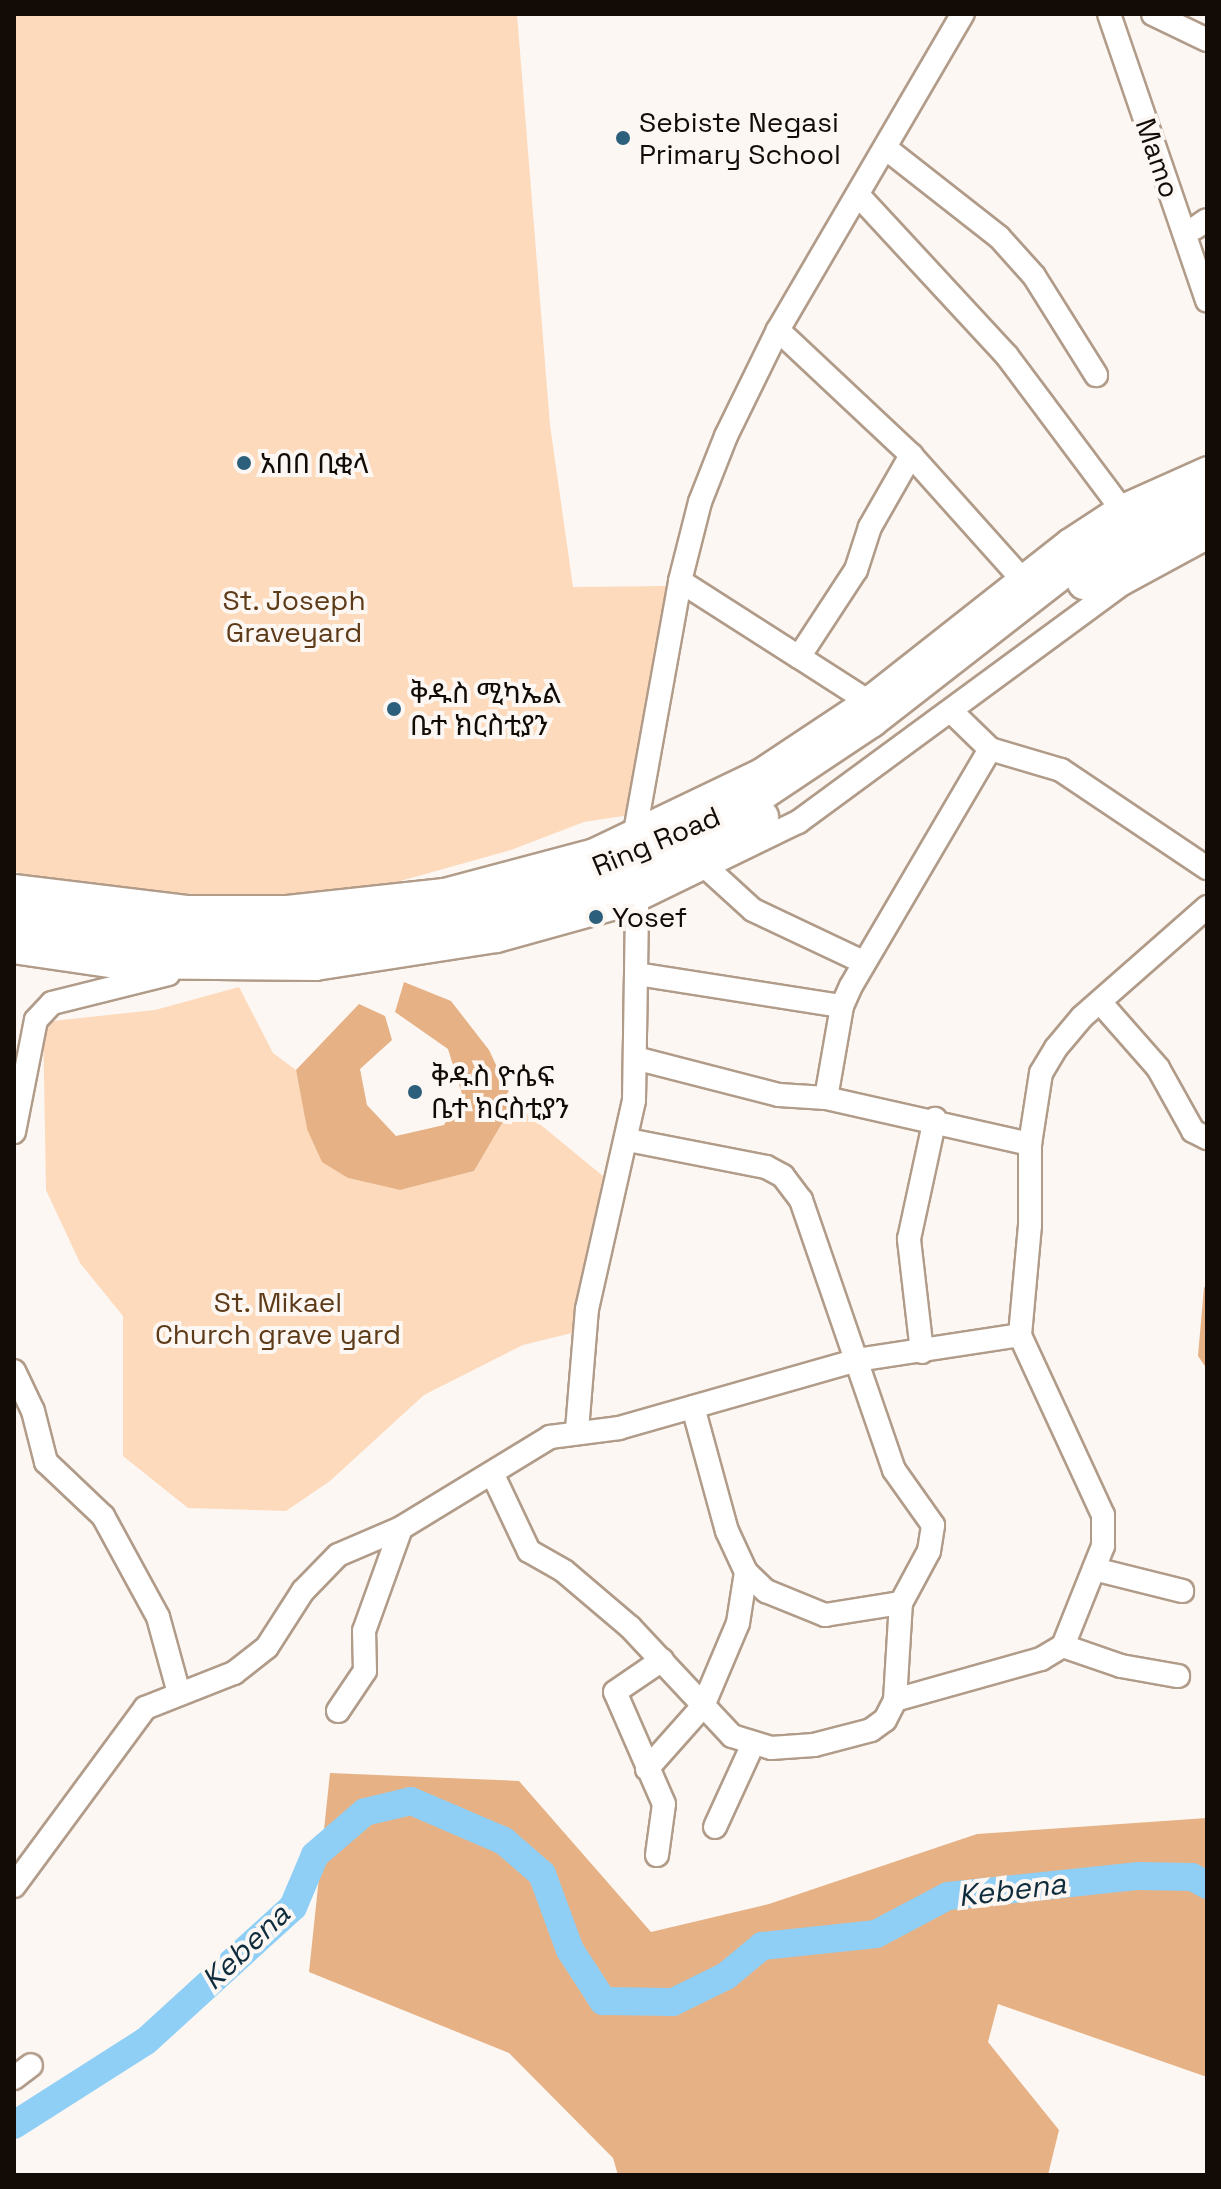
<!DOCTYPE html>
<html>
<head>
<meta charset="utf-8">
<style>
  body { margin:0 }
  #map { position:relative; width:1221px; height:2189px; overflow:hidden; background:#fcf7f3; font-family:"Space Grotesk","Noto Sans Ethiopic",sans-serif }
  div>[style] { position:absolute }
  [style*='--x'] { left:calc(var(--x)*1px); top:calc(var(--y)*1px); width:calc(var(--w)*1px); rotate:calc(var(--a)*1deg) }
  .green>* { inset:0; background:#fddabc }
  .forest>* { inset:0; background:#e6b184 }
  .river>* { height:28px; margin:-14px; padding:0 14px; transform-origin:14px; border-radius:14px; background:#8fcff6 }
  .roads { filter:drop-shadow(2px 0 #b19b89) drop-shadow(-2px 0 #b19b89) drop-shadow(0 2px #b19b89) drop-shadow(0 -2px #b19b89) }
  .minor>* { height:22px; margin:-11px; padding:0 11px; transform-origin:11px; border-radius:11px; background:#fff }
  .highway>* { height:32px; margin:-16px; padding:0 16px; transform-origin:16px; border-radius:16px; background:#fff }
  .dots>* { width:22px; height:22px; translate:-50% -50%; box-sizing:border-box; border:4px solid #fcf7f3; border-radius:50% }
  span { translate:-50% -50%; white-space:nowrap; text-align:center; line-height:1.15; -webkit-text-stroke:8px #fcf7f3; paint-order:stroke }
  .poi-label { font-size:28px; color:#130b06 }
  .left { translate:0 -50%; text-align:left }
  .street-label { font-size:28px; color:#130b06 }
  .park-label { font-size:28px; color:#5d3a18 }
  .water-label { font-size:30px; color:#0f2c3d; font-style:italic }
  .frame { position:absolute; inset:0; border:16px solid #130b06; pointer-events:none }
</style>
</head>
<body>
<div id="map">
  <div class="green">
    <i style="clip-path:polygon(14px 14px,517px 14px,550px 425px,573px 587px,669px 586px,630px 815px,584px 822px,511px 850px,354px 894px,197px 903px,33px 878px,14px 871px)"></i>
    <i style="clip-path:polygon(239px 987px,273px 1053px,296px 1070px,307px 1129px,348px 1178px,400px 1190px,474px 1171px,514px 1103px,603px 1176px,572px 1333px,523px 1345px,424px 1395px,330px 1481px,286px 1511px,188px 1508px,123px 1456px,123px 1316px,80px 1263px,46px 1190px,43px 1022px,155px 1010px)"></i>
  </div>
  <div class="forest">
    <i style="clip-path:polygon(404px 982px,451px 1001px,489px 1050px,514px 1103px,474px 1171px,400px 1190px,348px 1178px,322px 1162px,307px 1129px,296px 1070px,359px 1004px,385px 1016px,392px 1040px,360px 1069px,367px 1105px,396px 1136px,444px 1125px,462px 1094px,448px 1049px,395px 1012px)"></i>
    <i style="clip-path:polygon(1204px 1287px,1207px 1288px,1207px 1369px,1198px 1356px)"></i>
    <i style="clip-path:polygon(330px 1773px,519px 1781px,651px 1932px,769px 1904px,977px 1834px,1207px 1818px,1207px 2077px,998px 2004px,988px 2042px,1059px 2130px,1048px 2175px,618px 2175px,613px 2158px,509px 2053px,309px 1972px)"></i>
  </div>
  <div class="river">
    <i style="--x:14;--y:2125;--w:156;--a:-32.5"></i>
    <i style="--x:146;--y:2041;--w:199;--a:-42.4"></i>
    <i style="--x:293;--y:1907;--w:56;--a:-67.1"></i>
    <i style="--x:315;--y:1855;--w:66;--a:-40.7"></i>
    <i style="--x:365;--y:1812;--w:47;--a:-13.4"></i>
    <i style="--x:411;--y:1801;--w:101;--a:23.3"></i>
    <i style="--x:504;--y:1841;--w:50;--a:41"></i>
    <i style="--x:542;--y:1874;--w:81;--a:69.8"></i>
    <i style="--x:570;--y:1950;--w:61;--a:57.1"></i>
    <i style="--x:603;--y:2001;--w:70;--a:0.8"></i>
    <i style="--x:673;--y:2002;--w:59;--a:-26.1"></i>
    <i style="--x:726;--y:1976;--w:47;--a:-39.8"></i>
    <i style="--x:762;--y:1946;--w:115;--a:-6"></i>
    <i style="--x:876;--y:1934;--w:81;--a:-27.8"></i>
    <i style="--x:948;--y:1896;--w:192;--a:-6"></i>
    <i style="--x:1139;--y:1876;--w:53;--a:1.1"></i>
    <i style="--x:1192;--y:1877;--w:17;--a:28"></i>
  </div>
  <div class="roads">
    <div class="minor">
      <i style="--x:1109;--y:14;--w:303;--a:71.1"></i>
      <i style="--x:1153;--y:14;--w:60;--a:25.7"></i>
      <i style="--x:888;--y:150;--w:141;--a:38.1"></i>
      <i style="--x:999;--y:237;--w:52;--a:48.1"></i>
      <i style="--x:1034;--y:276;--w:117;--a:57.9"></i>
      <i style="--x:859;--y:196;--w:218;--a:47.2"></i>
      <i style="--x:1007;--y:356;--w:189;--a:53.2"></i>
      <i style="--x:1195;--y:228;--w:14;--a:-34"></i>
      <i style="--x:778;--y:330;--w:183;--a:43.2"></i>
      <i style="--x:911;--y:455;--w:165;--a:48.2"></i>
      <i style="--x:680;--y:581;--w:141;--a:32.6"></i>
      <i style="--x:866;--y:700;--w:80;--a:-147.3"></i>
      <i style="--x:799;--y:657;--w:104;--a:-56.8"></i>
      <i style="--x:856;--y:570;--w:45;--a:-72"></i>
      <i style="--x:870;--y:527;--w:83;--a:-60.3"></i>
      <i style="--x:990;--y:749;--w:74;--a:16.5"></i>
      <i style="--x:1061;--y:770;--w:176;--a:33.9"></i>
      <i style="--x:635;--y:832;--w:255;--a:-79.8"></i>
      <i style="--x:680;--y:581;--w:81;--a:-75.8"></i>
      <i style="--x:700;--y:502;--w:71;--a:-68.5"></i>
      <i style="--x:726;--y:436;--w:118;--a:-63.9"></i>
      <i style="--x:778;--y:330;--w:366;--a:-59.7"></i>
      <i style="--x:708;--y:869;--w:61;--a:42.3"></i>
      <i style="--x:753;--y:910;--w:122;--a:25.3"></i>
      <i style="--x:14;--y:886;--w:174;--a:6.9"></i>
      <i style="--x:187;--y:907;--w:100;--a:0"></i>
      <i style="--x:287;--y:907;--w:158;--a:-6.2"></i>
      <i style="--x:444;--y:890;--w:155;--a:-14.9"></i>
      <i style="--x:594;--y:850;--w:183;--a:-25.6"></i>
      <i style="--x:759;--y:771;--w:128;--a:-33.6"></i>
      <i style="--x:866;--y:700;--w:257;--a:-38.2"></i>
      <i style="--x:1068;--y:541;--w:62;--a:-33.2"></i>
      <i style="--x:1120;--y:507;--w:95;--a:-24.1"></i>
      <i style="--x:14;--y:952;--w:104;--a:8.3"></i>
      <i style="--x:117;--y:967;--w:199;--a:0.6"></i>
      <i style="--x:316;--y:969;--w:183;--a:-8.8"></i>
      <i style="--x:497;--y:941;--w:135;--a:-15.5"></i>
      <i style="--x:627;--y:905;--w:190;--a:-25.9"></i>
      <i style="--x:798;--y:822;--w:402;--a:-36.3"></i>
      <i style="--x:1122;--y:584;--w:97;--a:-28.4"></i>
      <i style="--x:637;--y:974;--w:207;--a:8.9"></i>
      <i style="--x:1100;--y:1002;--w:88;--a:48.7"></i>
      <i style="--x:1158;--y:1068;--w:72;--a:60.9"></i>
      <i style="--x:1193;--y:1131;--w:16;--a:27"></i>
      <i style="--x:635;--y:1058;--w:149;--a:14.4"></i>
      <i style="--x:779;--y:1095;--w:47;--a:3.7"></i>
      <i style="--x:14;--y:1132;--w:114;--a:-78.9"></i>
      <i style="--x:36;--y:1020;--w:23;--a:-47"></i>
      <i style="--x:52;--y:1003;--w:120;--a:-14"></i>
      <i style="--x:1030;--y:1144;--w:72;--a:-81.2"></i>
      <i style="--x:1041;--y:1073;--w:29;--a:-59"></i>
      <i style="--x:1056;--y:1048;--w:40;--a:-50"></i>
      <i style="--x:1082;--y:1017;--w:167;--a:-41.3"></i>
      <i style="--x:922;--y:1352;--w:114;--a:-96.6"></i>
      <i style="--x:909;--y:1239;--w:123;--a:-77.8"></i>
      <i style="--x:14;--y:1371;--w:44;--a:64.6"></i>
      <i style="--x:33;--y:1411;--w:53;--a:75.7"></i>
      <i style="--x:46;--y:1462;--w:79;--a:43.5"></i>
      <i style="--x:103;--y:1516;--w:115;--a:61.4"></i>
      <i style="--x:158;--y:1617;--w:79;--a:74.6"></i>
      <i style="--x:693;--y:1407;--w:129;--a:74.7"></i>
      <i style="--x:727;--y:1531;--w:45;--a:65.1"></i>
      <i style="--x:746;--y:1572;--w:28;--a:44"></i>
      <i style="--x:766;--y:1591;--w:64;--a:22.1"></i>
      <i style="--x:825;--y:1615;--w:77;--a:-9"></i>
      <i style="--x:577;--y:1430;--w:121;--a:-85.3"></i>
      <i style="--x:587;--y:1309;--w:214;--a:-77.3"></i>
      <i style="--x:634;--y:1100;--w:199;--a:-89.1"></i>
      <i style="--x:493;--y:1475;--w:84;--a:64.7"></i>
      <i style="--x:529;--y:1551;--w:40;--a:29.7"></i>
      <i style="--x:564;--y:1571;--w:87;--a:40.3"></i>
      <i style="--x:630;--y:1627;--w:149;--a:46.9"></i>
      <i style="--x:732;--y:1736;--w:41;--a:17.1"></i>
      <i style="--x:771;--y:1748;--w:43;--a:-4"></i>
      <i style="--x:814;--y:1745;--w:59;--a:-14.7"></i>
      <i style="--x:871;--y:1730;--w:17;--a:-36"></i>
      <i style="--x:885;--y:1720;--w:22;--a:-63"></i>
      <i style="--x:895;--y:1700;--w:97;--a:-86.5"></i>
      <i style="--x:901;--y:1603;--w:59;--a:-61.7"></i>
      <i style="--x:929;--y:1551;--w:26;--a:-81"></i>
      <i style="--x:933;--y:1525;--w:67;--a:-125.3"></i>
      <i style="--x:894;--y:1470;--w:286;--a:-109"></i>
      <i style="--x:801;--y:1200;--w:30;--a:-127"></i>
      <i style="--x:783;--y:1176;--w:19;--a:-152"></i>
      <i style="--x:766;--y:1167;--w:140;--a:-168.9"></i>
      <i style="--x:1094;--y:1569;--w:91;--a:14"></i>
      <i style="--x:1063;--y:1646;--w:61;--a:19"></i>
      <i style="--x:1121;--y:1666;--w:58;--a:10"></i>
      <i style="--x:895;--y:1700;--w:152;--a:-15.7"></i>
      <i style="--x:1041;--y:1659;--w:26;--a:-31"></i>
      <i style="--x:1063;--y:1646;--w:108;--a:-68.2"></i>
      <i style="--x:1103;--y:1546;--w:31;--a:-90"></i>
      <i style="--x:1103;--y:1515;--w:198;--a:-114.8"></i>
      <i style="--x:338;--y:1711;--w:48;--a:-56"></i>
      <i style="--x:365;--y:1671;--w:40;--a:-91.4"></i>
      <i style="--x:364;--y:1631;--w:109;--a:-70.2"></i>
      <i style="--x:647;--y:1769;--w:84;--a:-48.4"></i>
      <i style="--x:703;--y:1706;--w:90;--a:-67.1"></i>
      <i style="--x:738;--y:1623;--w:52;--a:-81.1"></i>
      <i style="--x:715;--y:1827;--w:89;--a:-65.4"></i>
      <i style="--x:657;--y:1855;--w:51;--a:-82.2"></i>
      <i style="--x:664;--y:1804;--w:122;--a:-113.6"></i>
      <i style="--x:615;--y:1692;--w:57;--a:-34.2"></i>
      <i style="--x:14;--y:1886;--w:221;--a:-53.6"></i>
      <i style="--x:145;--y:1708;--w:96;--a:-21.5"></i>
      <i style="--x:234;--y:1673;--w:42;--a:-38.2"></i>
      <i style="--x:267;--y:1647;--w:67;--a:-57.3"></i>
      <i style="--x:303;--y:1591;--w:50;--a:-45.8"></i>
      <i style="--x:338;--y:1555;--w:69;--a:-23.2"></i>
      <i style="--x:401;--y:1528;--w:175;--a:-31.4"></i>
      <i style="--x:550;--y:1437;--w:70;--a:-7.4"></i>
      <i style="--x:619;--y:1428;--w:248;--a:-15.9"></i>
      <i style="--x:857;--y:1360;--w:165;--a:-8.7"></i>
      <i style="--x:1020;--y:1335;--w:110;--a:-84.8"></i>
      <i style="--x:1030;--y:1225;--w:81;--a:-90"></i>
      <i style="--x:1030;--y:1144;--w:209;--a:-167.3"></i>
      <i style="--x:826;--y:1098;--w:93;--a:-80.1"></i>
      <i style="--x:842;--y:1006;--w:22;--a:-66"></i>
      <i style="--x:851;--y:986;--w:275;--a:-59.6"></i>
      <i style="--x:990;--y:749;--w:52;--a:-135.8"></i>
      <i style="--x:14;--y:2078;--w:21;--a:-37"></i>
    </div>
    <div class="highway">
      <i style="--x:1084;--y:583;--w:141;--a:-29.3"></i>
      <i style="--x:14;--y:907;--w:118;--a:8.7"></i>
      <i style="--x:131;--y:925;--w:202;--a:0.3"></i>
      <i style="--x:333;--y:926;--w:164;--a:-9.1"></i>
      <i style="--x:495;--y:900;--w:61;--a:-17.2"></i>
      <i style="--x:553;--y:882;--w:126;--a:-20.4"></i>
      <i style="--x:671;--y:838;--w:92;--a:-25.2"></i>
      <i style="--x:754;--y:799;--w:141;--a:-33.7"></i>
      <i style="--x:871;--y:721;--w:257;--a:-37.9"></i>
      <i style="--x:1074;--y:563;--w:100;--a:-31.2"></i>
      <i style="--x:1160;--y:511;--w:51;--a:-23.1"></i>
      <i style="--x:14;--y:929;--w:157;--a:7.3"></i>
      <i style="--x:170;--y:949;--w:97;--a:0.6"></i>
      <i style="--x:267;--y:950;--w:120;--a:-3.8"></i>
      <i style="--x:387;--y:942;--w:99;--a:-10.5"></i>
      <i style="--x:484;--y:924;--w:119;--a:-15.1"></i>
      <i style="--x:599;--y:893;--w:180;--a:-25"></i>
    </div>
  </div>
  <div class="dots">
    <i style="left:623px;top:138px;background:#2b5f7b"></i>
    <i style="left:244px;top:463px;background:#2b5f7b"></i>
    <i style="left:394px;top:709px;background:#2b5f7b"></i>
    <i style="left:596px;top:917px;background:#2b5f7b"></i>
    <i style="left:415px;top:1092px;background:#2b5f7b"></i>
  </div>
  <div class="poi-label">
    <span class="left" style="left:639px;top:138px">Sebiste Negasi<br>Primary School</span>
    <span class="left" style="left:260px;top:463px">አበበ ቢቂላ</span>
    <span class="left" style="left:410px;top:709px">ቅዱስ ሚካኤል<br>ቤተ ክርስቲያን</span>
    <span class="left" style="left:612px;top:917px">Yosef</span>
    <span class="left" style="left:431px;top:1092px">ቅዱስ ዮሴፍ<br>ቤተ ክርስቲያን</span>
  </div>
  <div class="street-label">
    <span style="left:1158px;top:158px;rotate:71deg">Mamo</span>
    <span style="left:656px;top:841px;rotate:-23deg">Ring Road</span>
  </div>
  <div class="park-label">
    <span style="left:294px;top:616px">St. Joseph<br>Graveyard</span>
    <span style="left:278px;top:1318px">St. Mikael<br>Church grave yard</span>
  </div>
  <div class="water-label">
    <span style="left:1012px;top:1890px;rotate:-7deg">Kebena</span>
    <span style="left:246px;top:1947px;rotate:-44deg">Kebena</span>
  </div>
  <div class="frame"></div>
</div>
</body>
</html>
